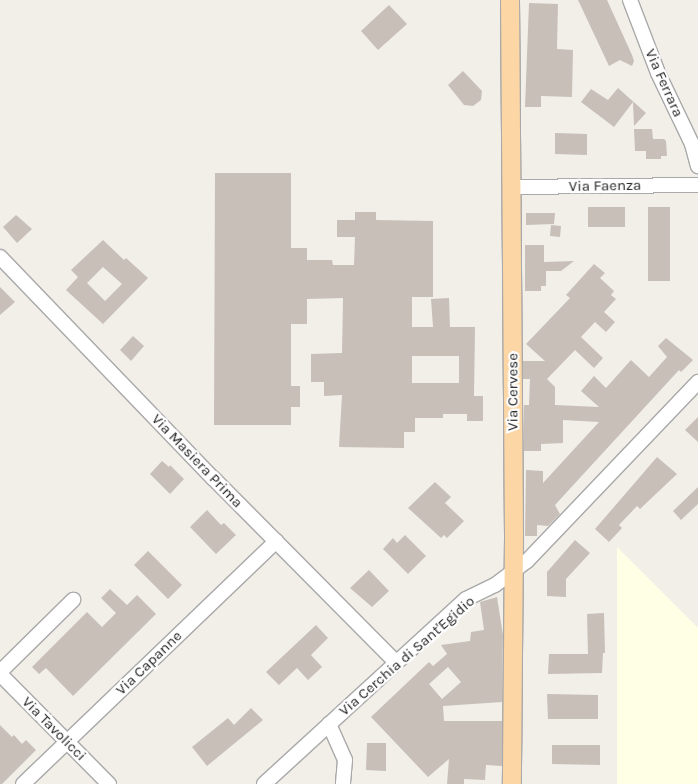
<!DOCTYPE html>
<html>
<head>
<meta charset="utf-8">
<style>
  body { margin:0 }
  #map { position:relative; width:698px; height:784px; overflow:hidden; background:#f2efe9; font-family:Karla,sans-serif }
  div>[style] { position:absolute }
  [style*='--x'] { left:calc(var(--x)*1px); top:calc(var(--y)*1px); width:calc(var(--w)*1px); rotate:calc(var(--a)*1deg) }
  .education>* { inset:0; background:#ffffe5 }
  .building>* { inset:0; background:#c7bfb8 }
  .roads { filter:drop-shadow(1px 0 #a9a9a9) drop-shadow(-1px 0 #a9a9a9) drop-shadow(0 1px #a9a9a9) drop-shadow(0 -1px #a9a9a9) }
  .minor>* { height:14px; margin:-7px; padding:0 7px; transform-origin:7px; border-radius:7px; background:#fff }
  .major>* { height:18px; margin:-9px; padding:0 9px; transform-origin:9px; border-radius:9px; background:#fcd6a4 }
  span { translate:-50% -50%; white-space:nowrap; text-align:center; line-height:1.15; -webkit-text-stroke:4.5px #fff; paint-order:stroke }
  .street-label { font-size:15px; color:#222 }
</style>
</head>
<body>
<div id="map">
  <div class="education">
    <i style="clip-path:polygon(617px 547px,698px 628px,698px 784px,617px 784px)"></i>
  </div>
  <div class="building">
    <i style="clip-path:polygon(578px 0,607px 0,632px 55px,634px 61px,632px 66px,620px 60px,609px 66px)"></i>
    <i style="clip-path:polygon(529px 3px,558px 4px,557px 49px,573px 50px,572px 97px,541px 96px,541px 107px,525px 107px)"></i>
    <i style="clip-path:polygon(389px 5px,407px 24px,378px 50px,361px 31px)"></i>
    <i style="clip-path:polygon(463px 71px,482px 91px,481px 100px,473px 106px,464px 105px,448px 85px)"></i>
    <i style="clip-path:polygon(618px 88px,646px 113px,634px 126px,633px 102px,614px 127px,581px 102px,591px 89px,608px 100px)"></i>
    <i style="clip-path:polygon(634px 129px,652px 129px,653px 139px,664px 139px,666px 141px,667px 156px,661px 156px,661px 159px,646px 159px,646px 151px,635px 151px)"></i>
    <i style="clip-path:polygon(555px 133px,587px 134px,587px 155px,555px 154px)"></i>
    <i style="clip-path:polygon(evenodd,215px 173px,291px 173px,291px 248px,307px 248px,307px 260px,332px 260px,333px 265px,354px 265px,355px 237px,337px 237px,337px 220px,355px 220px,355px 212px,376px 212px,376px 220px,433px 221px,433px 297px,412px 297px,412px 327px,433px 327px,431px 299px,449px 298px,450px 327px,475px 327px,474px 396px,483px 396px,483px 421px,467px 421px,467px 414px,443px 414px,443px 418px,415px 418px,415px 432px,404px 432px,404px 448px,339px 447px,342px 395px,324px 396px,324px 382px,311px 382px,311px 354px,342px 353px,343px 298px,307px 299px,307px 324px,291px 324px,291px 386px,300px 386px,300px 407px,291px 407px,291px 425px,214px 425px,215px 173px,412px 356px,459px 356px,459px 383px,412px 383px,412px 356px)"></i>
    <i style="clip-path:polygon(588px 207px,625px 207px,625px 227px,588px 227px)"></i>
    <i style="clip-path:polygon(648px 207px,670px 207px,670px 281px,648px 281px)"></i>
    <i style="clip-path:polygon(526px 213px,555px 213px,554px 224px,526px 225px)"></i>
    <i style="clip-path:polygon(16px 215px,32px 229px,17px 243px,3px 227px)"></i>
    <i style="clip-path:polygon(551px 225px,561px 226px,560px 237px,550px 236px)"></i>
    <i style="clip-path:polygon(evenodd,103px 240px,124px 260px,126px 258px,148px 278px,103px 324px,66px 290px,78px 277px,71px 270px,103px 240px,103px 267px,122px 284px,105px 301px,87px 283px,103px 267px)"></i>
    <i style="clip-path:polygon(525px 245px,544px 245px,544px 262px,574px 261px,561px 271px,546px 271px,546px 286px,541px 286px,541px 291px,525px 291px)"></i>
    <i style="clip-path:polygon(594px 264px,605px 273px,600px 278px,614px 291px,611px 295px,616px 299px,604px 312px,615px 322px,606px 332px,595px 322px,581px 337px,603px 358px,594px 368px,575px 350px,547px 379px,555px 387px,555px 405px,599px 407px,581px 391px,594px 376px,606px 388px,631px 360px,649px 377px,667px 357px,658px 346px,666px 338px,693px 360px,681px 372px,679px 370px,555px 505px,560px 514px,548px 526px,537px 525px,537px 536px,525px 536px,526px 470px,543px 471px,543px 483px,599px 422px,563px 420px,563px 443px,541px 444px,541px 451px,524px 451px,524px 405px,529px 405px,530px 379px,523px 379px,523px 361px,545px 361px,526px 344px,570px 298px,566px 295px)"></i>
    <i style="clip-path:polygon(0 287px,15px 302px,0 315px)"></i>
    <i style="clip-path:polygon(133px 336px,144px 346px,131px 361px,120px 350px)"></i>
    <i style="clip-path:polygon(698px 417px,698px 442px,685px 430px)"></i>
    <i style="clip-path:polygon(657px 457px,677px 474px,640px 509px,637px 506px,619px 525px,622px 528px,609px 542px,595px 529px)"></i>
    <i style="clip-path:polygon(162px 461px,169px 467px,170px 465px,184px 479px,170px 494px,150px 474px)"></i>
    <i style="clip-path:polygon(435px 482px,451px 497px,445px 503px,464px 521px,447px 538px,444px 535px,441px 538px,408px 508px)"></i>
    <i style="clip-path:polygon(698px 487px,698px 504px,681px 520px,673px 511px)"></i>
    <i style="clip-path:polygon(207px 510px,221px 525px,224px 523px,236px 535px,216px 554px,190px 527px)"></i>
    <i style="clip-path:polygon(405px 535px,426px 556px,408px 574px,383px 549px,393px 538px,397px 543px)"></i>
    <i style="clip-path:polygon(575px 540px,590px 553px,566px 579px,566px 597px,547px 596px,547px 572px)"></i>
    <i style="clip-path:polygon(148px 551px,182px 585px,168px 599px,134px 565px)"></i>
    <i style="clip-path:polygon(369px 570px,389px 591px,372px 607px,350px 588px)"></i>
    <i style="clip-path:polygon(110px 589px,127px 605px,137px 595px,156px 614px,73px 696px,46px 668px,39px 674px,32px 667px,87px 612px,102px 627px,116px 613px,101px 598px)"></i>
    <i style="clip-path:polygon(evenodd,497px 597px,503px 635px,502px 702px,443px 706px,444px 721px,502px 721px,502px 766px,486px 765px,485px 780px,464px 779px,464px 784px,447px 784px,449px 759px,428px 777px,371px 717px,429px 662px,433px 666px,447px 654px,441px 645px,470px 641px,471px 632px,484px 630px,480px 602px,497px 597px,448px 667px,461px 682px,442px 699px,429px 684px,448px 667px)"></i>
    <i style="clip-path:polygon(604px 613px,605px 653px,603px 653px,602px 673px,548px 674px,549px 654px,588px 654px,587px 614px)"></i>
    <i style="clip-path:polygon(316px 625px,328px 638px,311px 655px,322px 667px,308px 680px,297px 668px,279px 685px,266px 672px)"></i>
    <i style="clip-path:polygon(547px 694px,598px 695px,598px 719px,548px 719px)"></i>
    <i style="clip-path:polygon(251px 708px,263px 720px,207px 766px,192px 747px,228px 718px,234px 725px)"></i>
    <i style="clip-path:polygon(0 725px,12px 737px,14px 735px,22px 744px,26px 740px,36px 750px,2px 784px,0 784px)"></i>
    <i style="clip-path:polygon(367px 743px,386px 743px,386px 771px,366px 770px)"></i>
    <i style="clip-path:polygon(552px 745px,600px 745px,600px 765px,552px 764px)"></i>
  </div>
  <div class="roads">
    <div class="minor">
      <i style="--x:630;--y:0;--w:78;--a:69"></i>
      <i style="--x:658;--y:73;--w:79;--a:64.4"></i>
      <i style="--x:692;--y:144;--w:23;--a:75"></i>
      <i style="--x:511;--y:187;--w:187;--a:-0.6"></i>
      <i style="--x:0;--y:257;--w:307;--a:46.1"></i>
      <i style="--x:213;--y:478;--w:260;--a:45.2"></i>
      <i style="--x:0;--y:672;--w:103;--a:-44.6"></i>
      <i style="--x:0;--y:674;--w:155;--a:45.3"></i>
      <i style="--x:329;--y:724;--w:39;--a:66"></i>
      <i style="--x:345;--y:760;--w:24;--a:95"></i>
      <i style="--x:23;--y:784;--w:351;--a:-43.8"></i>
      <i style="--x:264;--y:784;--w:274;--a:-42.5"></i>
      <i style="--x:466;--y:599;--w:32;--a:-26"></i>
      <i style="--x:495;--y:585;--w:40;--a:-37"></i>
      <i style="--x:527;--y:561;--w:248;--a:-46.3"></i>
    </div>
    <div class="major">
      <i style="--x:510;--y:0;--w:539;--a:89.57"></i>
      <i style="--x:514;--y:539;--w:245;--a:90.5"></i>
    </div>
  </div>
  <div class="street-label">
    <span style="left:664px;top:83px;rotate:66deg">Via Ferrara</span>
    <span style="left:605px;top:186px;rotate:-1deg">Via Faenza</span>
    <span style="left:513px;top:392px;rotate:-90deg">Via Cervese</span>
    <span style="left:197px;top:461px;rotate:46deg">Via Masiera Prima</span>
    <span style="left:407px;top:656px;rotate:-41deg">Via Cerchia di Sant'Egidio</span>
    <span style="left:149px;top:663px;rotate:-44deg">Via Capanne</span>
    <span style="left:54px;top:729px;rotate:45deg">Via Tavolicci</span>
  </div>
</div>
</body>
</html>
